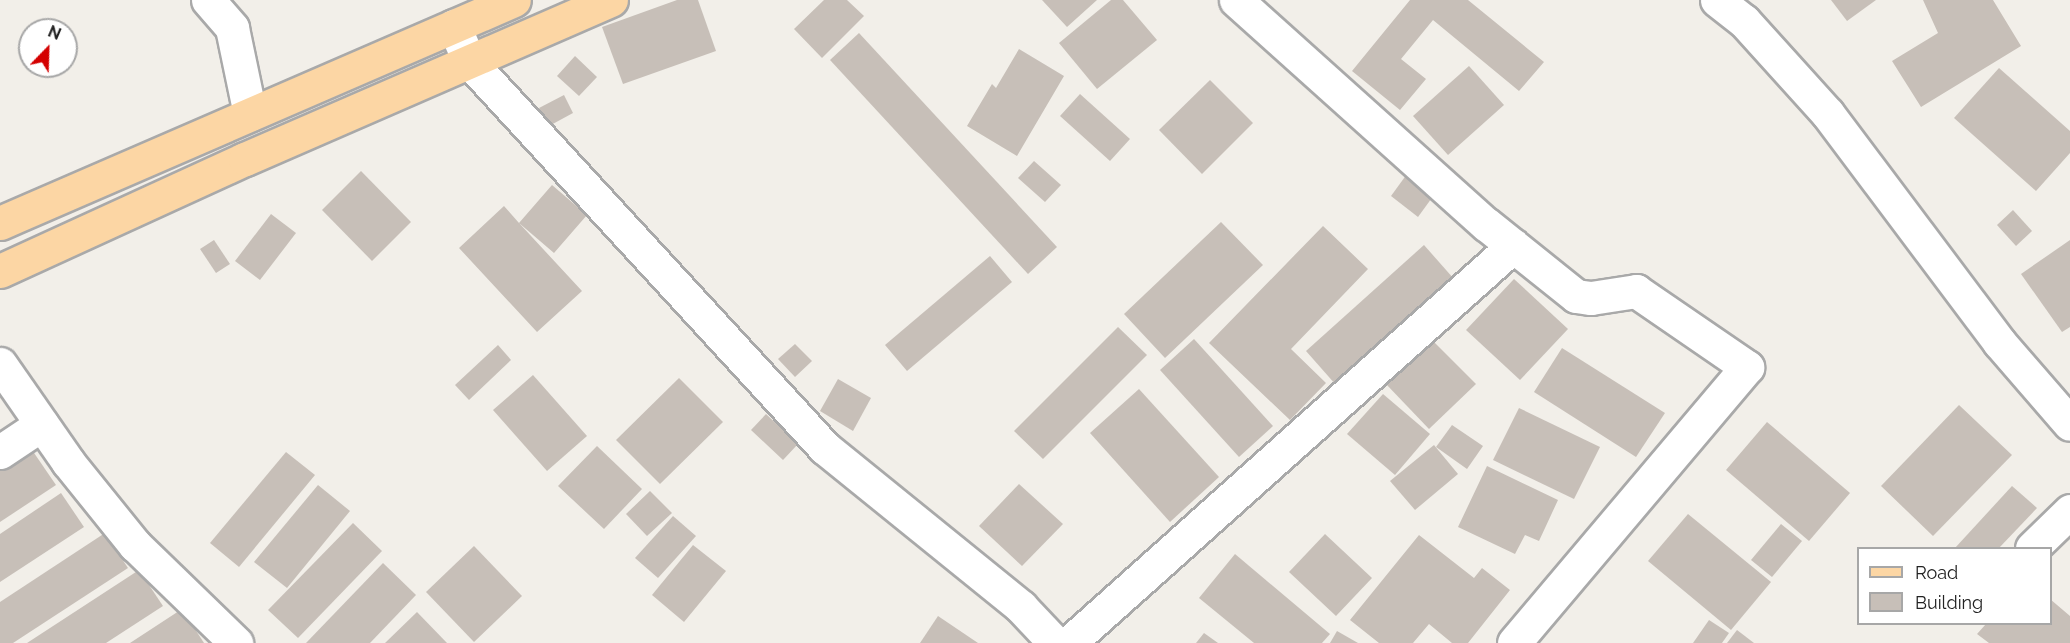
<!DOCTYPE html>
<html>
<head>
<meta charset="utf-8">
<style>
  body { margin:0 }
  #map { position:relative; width:2070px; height:643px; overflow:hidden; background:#f2efe9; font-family:Raleway,sans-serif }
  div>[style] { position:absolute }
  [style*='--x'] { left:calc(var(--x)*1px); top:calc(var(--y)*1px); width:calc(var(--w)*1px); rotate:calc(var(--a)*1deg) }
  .building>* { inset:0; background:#c7bfb8 }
  .roads { filter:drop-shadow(2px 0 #a9a9a9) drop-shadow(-2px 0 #a9a9a9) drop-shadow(0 2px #a9a9a9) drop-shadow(0 -2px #a9a9a9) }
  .minor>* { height:33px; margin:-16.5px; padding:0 16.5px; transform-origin:16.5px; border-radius:16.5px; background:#fff }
  .major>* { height:33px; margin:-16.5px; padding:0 16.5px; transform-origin:16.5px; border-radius:16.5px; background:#fcd6a4 }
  span { translate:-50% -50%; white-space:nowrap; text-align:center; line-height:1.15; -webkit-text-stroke:4.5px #fff; paint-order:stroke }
  .legend { position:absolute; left:1857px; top:547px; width:195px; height:78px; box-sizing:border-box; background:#fff; border:2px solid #a7a7a7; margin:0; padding:8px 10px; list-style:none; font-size:18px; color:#222 }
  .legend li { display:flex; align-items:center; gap:12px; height:30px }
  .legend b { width:30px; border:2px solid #a7a7a7 }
  .north { position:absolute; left:18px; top:18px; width:60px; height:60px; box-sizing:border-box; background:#fff; border:2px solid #a7a7a7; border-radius:50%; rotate:23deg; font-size:16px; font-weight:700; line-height:24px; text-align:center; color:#222 }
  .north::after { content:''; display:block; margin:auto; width:21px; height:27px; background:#d40000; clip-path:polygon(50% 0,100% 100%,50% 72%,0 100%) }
</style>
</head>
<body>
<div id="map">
  <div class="building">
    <i style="clip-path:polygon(677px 0,698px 0,716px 51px,623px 84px,602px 27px)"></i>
    <i style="clip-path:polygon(824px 0,847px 0,864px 16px,822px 58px,794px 29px)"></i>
    <i style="clip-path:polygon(1042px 0,1097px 0,1067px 27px)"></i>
    <i style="clip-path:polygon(1111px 0,1123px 0,1157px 40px,1097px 89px,1059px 43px)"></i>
    <i style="clip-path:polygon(1410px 0,1468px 0,1544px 62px,1519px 91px,1433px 20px,1401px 59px,1426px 79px,1400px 110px,1352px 71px)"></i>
    <i style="clip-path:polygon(1831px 0,1876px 0,1847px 21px)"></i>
    <i style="clip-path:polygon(1923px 0,1993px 0,2021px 46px,1921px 107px,1892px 61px,1938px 33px)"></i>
    <i style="clip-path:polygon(859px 33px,1057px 247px,1028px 274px,830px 60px)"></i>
    <i style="clip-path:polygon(1019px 49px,1064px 76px,1017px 156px,967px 126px,992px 84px,996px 88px)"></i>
    <i style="clip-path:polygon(575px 56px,597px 77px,579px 96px,557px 76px)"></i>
    <i style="clip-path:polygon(1469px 66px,1504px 105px,1448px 155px,1413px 116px)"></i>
    <i style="clip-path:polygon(1999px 68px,2070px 131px,2070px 153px,2036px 191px,1954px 118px)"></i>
    <i style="clip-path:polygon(1210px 80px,1253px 123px,1202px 174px,1159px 130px)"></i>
    <i style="clip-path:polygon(1080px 94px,1130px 139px,1110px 161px,1060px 116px)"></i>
    <i style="clip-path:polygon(564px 95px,573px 113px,549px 126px,539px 108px)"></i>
    <i style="clip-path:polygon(1034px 161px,1061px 185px,1045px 202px,1018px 178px)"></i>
    <i style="clip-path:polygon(361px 171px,411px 222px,372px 261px,322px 210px)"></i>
    <i style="clip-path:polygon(1407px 174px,1434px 195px,1418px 217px,1391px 196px)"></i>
    <i style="clip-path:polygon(552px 185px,587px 215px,554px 253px,519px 223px,582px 291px,537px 332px,459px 248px,504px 206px,519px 223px)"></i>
    <i style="clip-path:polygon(2013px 210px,2032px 231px,2016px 246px,1997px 225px)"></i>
    <i style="clip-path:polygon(271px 214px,296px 233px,260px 280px,235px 261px)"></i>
    <i style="clip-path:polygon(1221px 222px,1263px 265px,1165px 358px,1124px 314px)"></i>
    <i style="clip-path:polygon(1323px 226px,1368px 269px,1291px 349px,1326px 383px,1290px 420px,1209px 343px)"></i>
    <i style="clip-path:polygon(214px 240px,230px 264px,216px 273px,200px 249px)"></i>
    <i style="clip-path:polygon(2070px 240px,2070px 327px,2062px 332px,2021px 274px)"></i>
    <i style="clip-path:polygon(1424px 245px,1454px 279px,1336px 385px,1306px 351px)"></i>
    <i style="clip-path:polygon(990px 256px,1012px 282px,907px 371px,885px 345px)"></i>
    <i style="clip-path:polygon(1514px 279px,1568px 329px,1520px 380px,1466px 330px)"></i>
    <i style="clip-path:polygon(1118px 327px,1147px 355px,1043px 459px,1014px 431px)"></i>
    <i style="clip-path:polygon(1194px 339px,1273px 426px,1239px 457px,1160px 370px)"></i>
    <i style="clip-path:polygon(1431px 339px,1476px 384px,1429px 429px,1385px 383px)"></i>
    <i style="clip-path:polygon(795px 344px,812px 361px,795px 377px,778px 359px)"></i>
    <i style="clip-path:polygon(498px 345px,511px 360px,469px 400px,455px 385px)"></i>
    <i style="clip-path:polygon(1562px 348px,1665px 413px,1636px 457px,1534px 392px)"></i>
    <i style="clip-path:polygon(533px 375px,587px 436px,547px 471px,493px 410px)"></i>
    <i style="clip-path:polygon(679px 378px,723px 422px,660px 484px,616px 440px)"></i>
    <i style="clip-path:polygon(838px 379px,871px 398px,853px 431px,820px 411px)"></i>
    <i style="clip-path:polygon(1139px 389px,1219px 477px,1170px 522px,1090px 433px)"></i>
    <i style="clip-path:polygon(1383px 394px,1430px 434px,1395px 475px,1347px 434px)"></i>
    <i style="clip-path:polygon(1959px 405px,2012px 455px,1933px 536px,1881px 486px)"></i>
    <i style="clip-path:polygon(1519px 408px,1600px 447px,1574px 499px,1493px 460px)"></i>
    <i style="clip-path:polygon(766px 414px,798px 444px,783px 460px,751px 430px)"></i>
    <i style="clip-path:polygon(1767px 422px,1850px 493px,1809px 541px,1726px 470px)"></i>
    <i style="clip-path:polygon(1452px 425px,1483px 446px,1467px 469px,1436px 447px)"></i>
    <i style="clip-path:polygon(1434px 445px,1458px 474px,1415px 510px,1390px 481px)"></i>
    <i style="clip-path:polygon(597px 446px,642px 489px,604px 529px,558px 486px)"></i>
    <i style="clip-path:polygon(32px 450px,56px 485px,0 522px,0 471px)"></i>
    <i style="clip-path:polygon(286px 452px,315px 475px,239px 567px,210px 543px)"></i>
    <i style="clip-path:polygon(1487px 466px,1558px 500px,1539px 541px,1525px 535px,1515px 554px,1458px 527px)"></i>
    <i style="clip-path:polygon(1019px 484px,1063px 524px,1022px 566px,979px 526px)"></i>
    <i style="clip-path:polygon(318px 485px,350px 511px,287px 588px,254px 562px)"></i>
    <i style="clip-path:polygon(2012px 486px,2037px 508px,1999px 548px,1955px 548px)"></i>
    <i style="clip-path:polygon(650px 491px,672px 513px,647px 536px,626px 514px)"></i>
    <i style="clip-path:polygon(61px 493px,84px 527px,0 582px,0 534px)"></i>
    <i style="clip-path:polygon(1688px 514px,1771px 582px,1731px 630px,1648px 561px)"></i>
    <i style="clip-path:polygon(673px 516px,696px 536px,658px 578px,635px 558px)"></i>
    <i style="clip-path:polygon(353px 523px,382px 551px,298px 638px,268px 610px)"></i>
    <i style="clip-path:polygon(1781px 524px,1802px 541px,1772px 577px,1751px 560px)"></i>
    <i style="clip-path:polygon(105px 533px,128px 568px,13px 643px,0 643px,0 602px)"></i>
    <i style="clip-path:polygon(1325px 534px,1372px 578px,1336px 616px,1289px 572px)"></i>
    <i style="clip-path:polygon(1419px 535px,1474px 578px,1482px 568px,1510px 590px,1468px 643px,1452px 643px,1429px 624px,1413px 643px,1379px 643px,1350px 620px)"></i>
    <i style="clip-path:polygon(693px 545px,726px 571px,684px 622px,652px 595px)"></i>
    <i style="clip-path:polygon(474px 546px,522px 596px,474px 642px,426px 592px)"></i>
    <i style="clip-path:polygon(1235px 554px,1330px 634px,1322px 643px,1254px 643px,1199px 598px)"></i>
    <i style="clip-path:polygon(383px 563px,416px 595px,370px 643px,306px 643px)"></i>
    <i style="clip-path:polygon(139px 570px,163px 606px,106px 643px,27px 643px)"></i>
    <i style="clip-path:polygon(2050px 599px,2070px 616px,2070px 643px,1989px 643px,1977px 634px,1986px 624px,2050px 624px)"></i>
    <i style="clip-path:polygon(182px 609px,204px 643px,130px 643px)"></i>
    <i style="clip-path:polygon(417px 612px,447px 643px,385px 643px)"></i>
    <i style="clip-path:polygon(938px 616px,978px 643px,920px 643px)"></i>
    <i style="clip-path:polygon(1709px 620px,1729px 633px,1722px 643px,1693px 643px)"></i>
    <i style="clip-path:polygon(1737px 630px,1754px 643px,1727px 643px)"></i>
    <i style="clip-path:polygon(1337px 631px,1358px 643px,1330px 643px)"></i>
    <i style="clip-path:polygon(1204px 633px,1218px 643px,1196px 643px)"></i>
  </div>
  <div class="roads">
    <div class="minor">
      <i style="--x:208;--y:0;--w:37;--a:49"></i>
      <i style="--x:232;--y:28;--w:88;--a:78.2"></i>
      <i style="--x:1236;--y:0;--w:336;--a:41.9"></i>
      <i style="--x:1486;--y:224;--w:115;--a:38.7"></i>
      <i style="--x:1576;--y:296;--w:15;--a:8"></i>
      <i style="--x:1591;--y:298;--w:46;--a:-8.8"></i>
      <i style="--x:1636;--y:291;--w:135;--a:34.4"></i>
      <i style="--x:1747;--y:367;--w:361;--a:130.2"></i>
      <i style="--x:1717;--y:0;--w:34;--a:38"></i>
      <i style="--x:1744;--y:21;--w:125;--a:47.9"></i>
      <i style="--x:1828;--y:114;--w:285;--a:53.1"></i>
      <i style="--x:1999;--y:342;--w:108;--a:49.1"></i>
      <i style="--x:454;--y:26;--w:38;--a:67"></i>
      <i style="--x:469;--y:61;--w:526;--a:47.39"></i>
      <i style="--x:825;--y:448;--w:252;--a:39"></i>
      <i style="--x:1021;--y:607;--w:50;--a:46.6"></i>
      <i style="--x:0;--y:364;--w:119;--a:55.2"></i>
      <i style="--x:68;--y:462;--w:107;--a:51.1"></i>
      <i style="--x:135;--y:545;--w:141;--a:44.1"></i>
      <i style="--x:0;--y:452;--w:50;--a:-33.7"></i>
      <i style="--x:2032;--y:548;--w:53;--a:-44.2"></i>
      <i style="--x:1069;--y:643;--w:596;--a:-41.8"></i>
    </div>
    <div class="major">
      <i style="--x:0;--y:223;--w:560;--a:-23.45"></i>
      <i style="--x:0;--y:271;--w:269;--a:-24.6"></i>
      <i style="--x:245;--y:159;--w:399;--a:-23.5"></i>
    </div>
  </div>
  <ul class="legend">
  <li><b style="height:8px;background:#fcd6a4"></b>Road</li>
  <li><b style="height:16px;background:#c7bfb8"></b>Building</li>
  </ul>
  <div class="north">N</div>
</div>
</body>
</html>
